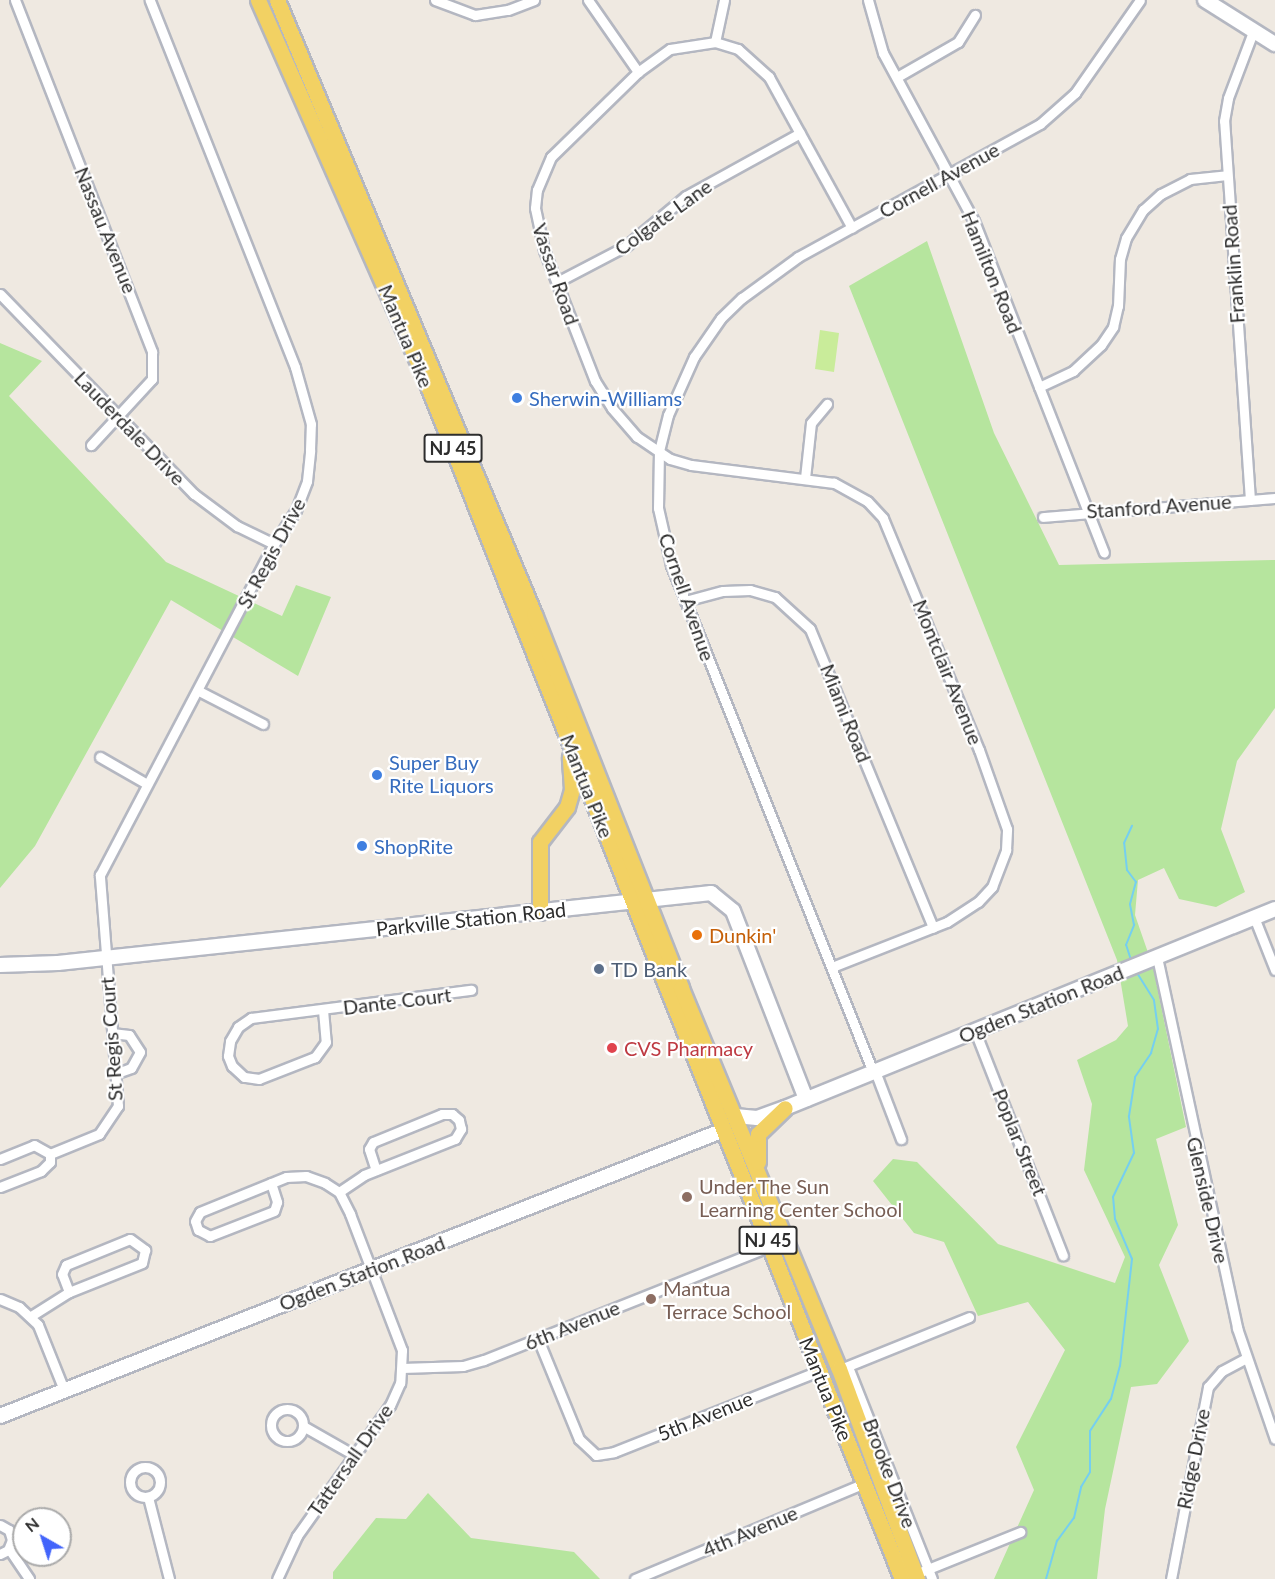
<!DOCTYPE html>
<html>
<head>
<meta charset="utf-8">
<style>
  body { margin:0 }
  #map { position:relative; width:1275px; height:1579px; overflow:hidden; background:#efe9e1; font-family:Lato,sans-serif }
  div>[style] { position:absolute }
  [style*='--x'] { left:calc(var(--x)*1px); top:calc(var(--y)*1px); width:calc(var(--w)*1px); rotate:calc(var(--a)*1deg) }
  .green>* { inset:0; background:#b6e59e }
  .pitch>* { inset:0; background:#c9ec9a }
  .stream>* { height:2px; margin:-1px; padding:0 1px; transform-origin:1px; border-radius:1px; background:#75cff0 }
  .roads { filter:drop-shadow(2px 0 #b4b7c1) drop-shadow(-2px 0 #b4b7c1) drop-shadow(0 2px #b4b7c1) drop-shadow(0 -2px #b4b7c1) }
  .street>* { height:9px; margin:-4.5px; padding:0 4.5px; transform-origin:4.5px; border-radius:4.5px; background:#fff }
  .street>.ring { margin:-4.5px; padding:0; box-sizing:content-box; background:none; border:9px solid #fff; border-radius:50% }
  .secondary>* { height:14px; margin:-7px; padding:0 7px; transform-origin:7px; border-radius:7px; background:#fff }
  .primary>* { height:15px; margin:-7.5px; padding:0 7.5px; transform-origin:7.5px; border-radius:7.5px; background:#f2d163 }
  .dots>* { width:16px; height:16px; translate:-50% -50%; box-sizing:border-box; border:3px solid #fff; border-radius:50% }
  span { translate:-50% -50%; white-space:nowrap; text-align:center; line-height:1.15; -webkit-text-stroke:4.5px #fff; paint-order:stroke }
  .shield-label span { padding:2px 4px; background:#fff; border:2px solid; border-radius:4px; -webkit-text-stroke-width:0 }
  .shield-label { font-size:18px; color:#2e2e2e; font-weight:700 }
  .street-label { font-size:20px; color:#2e2e2e }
  .shop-label { font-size:20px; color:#366cbe }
  .left { translate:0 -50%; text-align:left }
  .food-label { font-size:20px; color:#c56008 }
  .service-label { font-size:20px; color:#4e5e75 }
  .health-label { font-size:20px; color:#be3a42 }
  .education-label { font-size:20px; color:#785e54 }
  .north { position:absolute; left:12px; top:1507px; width:60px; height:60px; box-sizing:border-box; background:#fff; border:2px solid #ababab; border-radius:50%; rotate:321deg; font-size:16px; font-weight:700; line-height:24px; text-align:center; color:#2e2e2e }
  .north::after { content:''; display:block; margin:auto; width:21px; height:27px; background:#4264fb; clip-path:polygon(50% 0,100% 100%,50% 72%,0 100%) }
</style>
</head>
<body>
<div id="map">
  <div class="green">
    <i style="clip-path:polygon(927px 241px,994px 433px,1059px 565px,1275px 560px,1275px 708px,1237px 761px,1221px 829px,1245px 892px,1216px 907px,1179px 899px,1164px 868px,1138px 880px,1135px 915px,1153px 967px,1186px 1127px,1156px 1139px,1178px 1225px,1159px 1265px,1189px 1341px,1157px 1384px,1131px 1387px,1105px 1509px,1097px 1579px,994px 1579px,1034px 1490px,1016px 1447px,1065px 1350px,1028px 1302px,978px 1316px,944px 1242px,914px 1233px,873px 1181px,893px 1159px,917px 1162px,998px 1244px,1115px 1283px,1125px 1257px,1084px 1170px,1092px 1104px,1077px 1060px,1116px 1040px,1128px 1026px,1117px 960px,849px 286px)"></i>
    <i style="clip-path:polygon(0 343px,42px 361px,9px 396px,166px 562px,282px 616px,296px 585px,331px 597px,298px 676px,171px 600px,35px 846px,0 888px)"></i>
    <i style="clip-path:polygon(428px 1493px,471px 1538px,574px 1552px,600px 1579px,333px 1579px,333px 1572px,376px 1518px,406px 1519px)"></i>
  </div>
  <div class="pitch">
    <i style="clip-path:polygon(820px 330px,839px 333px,834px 372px,815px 369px)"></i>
  </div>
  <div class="stream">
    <i style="--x:1131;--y:960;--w:16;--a:-108"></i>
    <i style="--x:1126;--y:945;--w:22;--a:-68"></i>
    <i style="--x:1134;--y:925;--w:21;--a:-101"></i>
    <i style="--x:1130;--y:904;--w:23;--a:-75"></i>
    <i style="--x:1136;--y:882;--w:15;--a:-127"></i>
    <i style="--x:1127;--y:870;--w:27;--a:-96"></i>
    <i style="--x:1124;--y:843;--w:19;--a:-65"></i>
    <i style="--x:1046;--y:1579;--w:40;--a:-74"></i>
    <i style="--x:1057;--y:1541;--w:29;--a:-54"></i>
    <i style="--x:1074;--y:1518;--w:32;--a:-77"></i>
    <i style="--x:1081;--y:1487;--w:17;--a:-59"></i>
    <i style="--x:1090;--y:1472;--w:41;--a:-90"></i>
    <i style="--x:1090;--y:1431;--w:38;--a:-57"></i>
    <i style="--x:1111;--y:1399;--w:34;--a:-75"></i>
    <i style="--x:1120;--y:1366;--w:108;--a:-83.6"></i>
    <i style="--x:1132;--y:1259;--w:43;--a:-113"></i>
    <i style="--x:1115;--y:1219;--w:22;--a:-95"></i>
    <i style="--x:1113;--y:1197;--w:49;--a:-64.5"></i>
    <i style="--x:1134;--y:1153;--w:37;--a:-98"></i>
    <i style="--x:1129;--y:1116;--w:39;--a:-81"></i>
    <i style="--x:1135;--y:1077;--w:29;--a:-56"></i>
    <i style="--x:1151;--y:1053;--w:25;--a:-74"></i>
    <i style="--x:1158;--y:1029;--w:29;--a:-98"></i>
    <i style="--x:1154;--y:1000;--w:34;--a:-122"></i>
  </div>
  <div class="roads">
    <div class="street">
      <i style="--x:15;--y:0;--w:378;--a:68.7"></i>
      <i style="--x:152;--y:352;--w:27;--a:90"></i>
      <i style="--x:152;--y:379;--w:90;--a:132.7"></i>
      <i style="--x:435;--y:0;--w:43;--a:20.6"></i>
      <i style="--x:475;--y:15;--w:33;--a:-9"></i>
      <i style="--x:508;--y:10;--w:28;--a:-21"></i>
      <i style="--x:588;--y:0;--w:88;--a:55.2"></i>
      <i style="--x:868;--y:0;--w:55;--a:74.2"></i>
      <i style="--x:883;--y:53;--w:191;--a:61.6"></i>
      <i style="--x:974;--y:221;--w:356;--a:68.6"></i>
      <i style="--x:715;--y:42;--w:43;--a:-77.9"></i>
      <i style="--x:897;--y:77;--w:70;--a:-29.8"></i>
      <i style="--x:958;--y:42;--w:32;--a:-58"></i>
      <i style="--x:557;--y:282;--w:78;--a:-27.6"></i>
      <i style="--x:626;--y:246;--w:78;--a:-39.8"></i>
      <i style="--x:686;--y:196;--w:130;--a:-28.9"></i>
      <i style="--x:0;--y:294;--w:279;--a:45.9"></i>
      <i style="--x:194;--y:494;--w:54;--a:36.7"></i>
      <i style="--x:237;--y:526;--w:41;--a:25.9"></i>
      <i style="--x:1039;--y:387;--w:38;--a:-25"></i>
      <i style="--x:1073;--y:371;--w:38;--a:-43"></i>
      <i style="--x:1101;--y:345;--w:22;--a:-56"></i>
      <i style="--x:1113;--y:327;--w:22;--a:-77"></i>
      <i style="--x:1118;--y:306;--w:47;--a:-87.6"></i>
      <i style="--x:1120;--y:259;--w:22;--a:-74"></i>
      <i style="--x:1126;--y:238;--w:33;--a:-59"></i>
      <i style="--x:1143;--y:210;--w:24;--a:-42"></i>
      <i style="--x:1161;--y:194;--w:33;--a:-27"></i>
      <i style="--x:1190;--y:179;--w:37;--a:-6"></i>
      <i style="--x:805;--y:478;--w:55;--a:-83.8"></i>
      <i style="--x:811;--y:423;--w:25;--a:-50"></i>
      <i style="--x:1250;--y:500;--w:380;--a:-93.9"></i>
      <i style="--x:1224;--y:121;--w:23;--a:-80"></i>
      <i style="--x:1228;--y:98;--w:71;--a:-69.3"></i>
      <i style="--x:1043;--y:517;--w:233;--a:-4.7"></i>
      <i style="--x:685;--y:601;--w:39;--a:-15"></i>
      <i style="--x:723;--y:591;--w:27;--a:-2"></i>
      <i style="--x:750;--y:590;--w:26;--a:16"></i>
      <i style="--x:775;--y:597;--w:47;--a:42.4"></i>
      <i style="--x:810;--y:629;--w:323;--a:67.6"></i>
      <i style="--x:199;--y:691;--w:72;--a:27.3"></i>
      <i style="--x:100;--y:757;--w:54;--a:29.9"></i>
      <i style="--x:1254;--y:917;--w:57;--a:68.4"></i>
      <i style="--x:1157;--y:957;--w:380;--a:77.8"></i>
      <i style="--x:1237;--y:1328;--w:117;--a:71.1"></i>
      <i style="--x:832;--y:967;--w:123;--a:-21.4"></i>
      <i style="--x:947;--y:922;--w:37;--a:-33"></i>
      <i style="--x:978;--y:902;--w:21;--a:-47"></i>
      <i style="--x:992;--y:887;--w:40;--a:-69"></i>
      <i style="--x:1006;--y:850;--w:21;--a:-87"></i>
      <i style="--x:1007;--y:829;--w:84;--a:-109.5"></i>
      <i style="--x:979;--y:750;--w:251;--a:-112.5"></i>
      <i style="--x:883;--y:518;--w:23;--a:-133"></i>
      <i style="--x:867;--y:501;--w:38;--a:-151"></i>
      <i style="--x:834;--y:483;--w:144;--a:-172.8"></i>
      <i style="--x:691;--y:465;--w:22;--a:-164"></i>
      <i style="--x:670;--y:459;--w:40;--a:-146"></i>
      <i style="--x:637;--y:437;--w:38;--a:-131"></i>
      <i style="--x:612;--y:408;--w:32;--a:-122"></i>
      <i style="--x:595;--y:381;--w:141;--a:-111.3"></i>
      <i style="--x:544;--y:250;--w:43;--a:-102.1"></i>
      <i style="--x:535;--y:208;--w:18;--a:-84"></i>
      <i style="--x:537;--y:190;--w:36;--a:-67"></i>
      <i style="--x:551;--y:157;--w:122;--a:-44.3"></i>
      <i style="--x:638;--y:72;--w:39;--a:-36"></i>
      <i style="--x:670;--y:49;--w:46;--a:-8.8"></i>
      <i style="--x:715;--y:42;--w:24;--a:17"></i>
      <i style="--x:738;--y:49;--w:42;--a:42.1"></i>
      <i style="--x:769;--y:77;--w:172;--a:61.2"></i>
      <i style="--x:323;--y:1010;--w:32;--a:85"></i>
      <i style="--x:326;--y:1042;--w:19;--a:126"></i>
      <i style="--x:315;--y:1057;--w:60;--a:158.6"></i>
      <i style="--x:259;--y:1079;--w:15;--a:-172"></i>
      <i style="--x:244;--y:1077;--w:16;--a:-137"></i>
      <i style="--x:232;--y:1066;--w:11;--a:-112"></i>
      <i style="--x:228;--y:1056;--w:15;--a:-82"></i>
      <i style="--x:230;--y:1041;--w:16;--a:-60"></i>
      <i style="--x:238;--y:1027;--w:16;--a:-35"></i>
      <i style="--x:251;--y:1018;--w:222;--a:-7.3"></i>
      <i style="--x:975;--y:1031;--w:241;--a:68.6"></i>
      <i style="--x:112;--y:1033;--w:17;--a:7"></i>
      <i style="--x:129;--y:1035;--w:20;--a:57"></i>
      <i style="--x:140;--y:1052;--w:18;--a:119"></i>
      <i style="--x:131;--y:1068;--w:15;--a:160"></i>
      <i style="--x:875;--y:1071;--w:73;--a:69.1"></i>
      <i style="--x:873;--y:1072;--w:546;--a:-111.72"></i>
      <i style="--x:671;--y:565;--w:58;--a:-102.8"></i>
      <i style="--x:658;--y:508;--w:57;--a:-89"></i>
      <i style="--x:659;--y:451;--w:37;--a:-76"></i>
      <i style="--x:668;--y:415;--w:64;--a:-65.9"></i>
      <i style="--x:694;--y:357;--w:47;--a:-55.3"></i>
      <i style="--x:721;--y:318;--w:29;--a:-44"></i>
      <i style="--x:742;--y:298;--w:69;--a:-36.2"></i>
      <i style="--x:798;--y:257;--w:276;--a:-28.8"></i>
      <i style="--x:1040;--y:124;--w:47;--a:-41.5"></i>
      <i style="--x:1075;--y:93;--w:113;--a:-55"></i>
      <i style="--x:50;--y:1154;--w:53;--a:-22.2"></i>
      <i style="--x:99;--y:1134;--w:34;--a:-56"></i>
      <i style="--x:118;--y:1106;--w:232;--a:-94.5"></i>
      <i style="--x:100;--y:875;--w:374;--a:-62.3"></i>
      <i style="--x:274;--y:544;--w:40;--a:-57.1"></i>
      <i style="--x:296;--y:510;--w:31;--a:-69"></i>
      <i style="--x:307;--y:481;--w:31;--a:-84"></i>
      <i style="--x:310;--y:450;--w:26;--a:-88"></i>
      <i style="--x:311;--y:424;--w:59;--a:-105.7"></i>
      <i style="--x:295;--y:367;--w:395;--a:-111.6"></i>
      <i style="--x:0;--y:1159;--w:37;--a:-22"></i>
      <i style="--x:34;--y:1145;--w:18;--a:29"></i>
      <i style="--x:50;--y:1154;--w:8;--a:90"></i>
      <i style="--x:50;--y:1162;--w:13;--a:135"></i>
      <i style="--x:41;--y:1171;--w:44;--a:158.7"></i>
      <i style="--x:271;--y:1183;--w:20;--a:72"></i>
      <i style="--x:277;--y:1202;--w:9;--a:108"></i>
      <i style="--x:274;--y:1211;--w:69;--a:158.7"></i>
      <i style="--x:210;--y:1236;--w:13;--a:-153"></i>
      <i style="--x:198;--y:1230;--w:9;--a:-108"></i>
      <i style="--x:195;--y:1221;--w:10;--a:-61"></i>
      <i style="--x:200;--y:1212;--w:93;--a:-22.1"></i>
      <i style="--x:286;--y:1177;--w:20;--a:-3"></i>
      <i style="--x:306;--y:1176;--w:20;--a:20"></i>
      <i style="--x:325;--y:1183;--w:17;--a:33"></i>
      <i style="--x:339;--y:1192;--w:25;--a:63"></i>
      <i style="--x:350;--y:1214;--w:146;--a:69.1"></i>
      <i style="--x:402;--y:1350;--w:33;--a:93"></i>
      <i style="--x:400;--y:1383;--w:24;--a:114"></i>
      <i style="--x:390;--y:1405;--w:161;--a:125.4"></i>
      <i style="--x:297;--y:1536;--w:47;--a:114.9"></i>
      <i style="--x:339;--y:1192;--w:30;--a:-34"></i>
      <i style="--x:364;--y:1175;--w:98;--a:-21.6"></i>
      <i style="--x:455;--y:1139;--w:12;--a:-59"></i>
      <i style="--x:461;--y:1129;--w:9;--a:-103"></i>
      <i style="--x:459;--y:1120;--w:9;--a:-139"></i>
      <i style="--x:452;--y:1114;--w:10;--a:180"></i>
      <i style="--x:442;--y:1114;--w:74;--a:157.9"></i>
      <i style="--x:373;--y:1142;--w:8;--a:120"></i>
      <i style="--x:369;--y:1149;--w:22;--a:72"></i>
      <i style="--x:130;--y:1239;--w:19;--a:36"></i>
      <i style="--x:145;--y:1250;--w:13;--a:103"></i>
      <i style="--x:142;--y:1263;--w:79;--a:158.3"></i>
      <i style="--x:69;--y:1292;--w:19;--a:-111"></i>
      <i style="--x:62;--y:1274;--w:10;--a:-66"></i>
      <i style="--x:66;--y:1265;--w:69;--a:-22.1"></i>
      <i style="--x:0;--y:1299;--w:21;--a:23"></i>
      <i style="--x:19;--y:1307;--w:26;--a:43"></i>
      <i style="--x:38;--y:1325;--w:70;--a:68.2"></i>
      <i style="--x:31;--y:1316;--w:45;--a:-32.3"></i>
      <i style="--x:538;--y:1339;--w:108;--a:67.7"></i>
      <i style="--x:579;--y:1439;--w:23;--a:43"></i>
      <i style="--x:596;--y:1455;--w:18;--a:-9"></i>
      <i style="--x:614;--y:1452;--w:220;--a:-21.6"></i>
      <i style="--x:848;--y:1367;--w:228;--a:68.4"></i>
      <i style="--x:402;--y:1368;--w:61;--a:-1.9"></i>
      <i style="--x:463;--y:1366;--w:22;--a:-16"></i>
      <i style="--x:484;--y:1360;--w:308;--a:-21.7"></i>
      <i style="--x:843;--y:1368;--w:136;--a:-22"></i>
      <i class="ring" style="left:271px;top:1409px;width:23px;height:23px"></i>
      <i style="--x:303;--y:1426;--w:59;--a:29.6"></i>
      <i class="ring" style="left:130px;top:1467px;width:21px;height:21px"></i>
      <i style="--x:148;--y:1497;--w:85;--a:75.6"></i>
      <i style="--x:0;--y:1525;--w:10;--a:29"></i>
      <i style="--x:9;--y:1530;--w:10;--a:73"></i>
      <i style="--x:12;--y:1540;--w:11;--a:112"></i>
      <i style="--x:8;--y:1550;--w:9;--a:153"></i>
      <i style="--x:9;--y:1549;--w:36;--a:56"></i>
      <i style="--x:923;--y:1571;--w:105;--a:-21.9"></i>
      <i style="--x:635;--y:1579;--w:248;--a:-22.7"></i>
      <i style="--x:1171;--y:1579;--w:196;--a:-79.1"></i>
      <i style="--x:1208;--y:1387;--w:21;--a:-49"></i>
      <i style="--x:1222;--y:1371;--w:26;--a:-28"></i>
    </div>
    <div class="secondary">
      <i style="--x:1205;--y:0;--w:83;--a:32.2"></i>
      <i style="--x:0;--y:965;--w:58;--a:-2"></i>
      <i style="--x:58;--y:963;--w:657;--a:-6.12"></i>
      <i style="--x:711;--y:893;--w:28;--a:39"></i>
      <i style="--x:733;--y:911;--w:202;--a:68.8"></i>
      <i style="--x:735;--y:1116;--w:22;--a:5"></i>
      <i style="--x:757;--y:1118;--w:30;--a:-20"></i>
      <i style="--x:785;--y:1108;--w:529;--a:-22.1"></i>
      <i style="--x:0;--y:1416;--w:778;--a:-21.56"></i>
    </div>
    <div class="primary">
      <i style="--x:258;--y:0;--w:422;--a:66.2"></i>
      <i style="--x:428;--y:386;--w:1284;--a:68.33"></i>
      <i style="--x:277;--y:0;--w:666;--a:67.29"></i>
      <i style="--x:534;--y:614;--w:402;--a:68.5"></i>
      <i style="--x:681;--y:988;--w:412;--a:67.5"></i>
      <i style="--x:839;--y:1369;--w:224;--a:69.6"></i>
      <i style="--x:540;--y:912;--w:70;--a:-90"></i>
      <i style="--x:540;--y:842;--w:44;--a:-52.4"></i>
      <i style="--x:567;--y:807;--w:19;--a:-74"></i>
      <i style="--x:572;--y:789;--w:32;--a:-94"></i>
      <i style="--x:758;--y:1162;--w:28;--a:-90"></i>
      <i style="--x:758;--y:1134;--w:37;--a:-44"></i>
    </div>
  </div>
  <div class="dots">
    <i style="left:517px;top:398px;background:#3f7fe0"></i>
    <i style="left:377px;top:775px;background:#3f7fe0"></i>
    <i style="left:362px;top:846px;background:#3f7fe0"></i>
    <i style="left:697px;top:935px;background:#e8710a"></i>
    <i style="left:599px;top:969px;background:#5c6f8a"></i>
    <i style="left:612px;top:1048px;background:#e0444e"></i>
    <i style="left:687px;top:1197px;background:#8d6e63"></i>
    <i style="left:651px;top:1299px;background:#8d6e63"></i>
  </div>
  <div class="shield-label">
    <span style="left:453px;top:448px">NJ 45</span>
    <span style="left:768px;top:1240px">NJ 45</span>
  </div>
  <div class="street-label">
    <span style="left:939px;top:180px;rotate:-29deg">Cornell Avenue</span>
    <span style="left:663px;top:217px;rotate:-36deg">Colgate Lane</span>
    <span style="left:106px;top:230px;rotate:68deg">Nassau Avenue</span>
    <span style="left:1233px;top:264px;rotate:-94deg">Franklin Road</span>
    <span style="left:992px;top:272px;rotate:68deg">Hamilton Road</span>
    <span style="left:556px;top:274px;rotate:71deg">Vassar Road</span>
    <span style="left:406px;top:336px;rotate:67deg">Mantua Pike</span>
    <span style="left:130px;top:428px;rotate:46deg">Lauderdale Drive</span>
    <span style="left:1159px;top:506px;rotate:-4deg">Stanford Avenue</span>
    <span style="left:271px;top:553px;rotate:-62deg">St Regis Drive</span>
    <span style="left:687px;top:597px;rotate:71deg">Cornell Avenue</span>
    <span style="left:948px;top:672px;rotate:68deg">Montclair Avenue</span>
    <span style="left:846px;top:713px;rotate:68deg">Miami Road</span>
    <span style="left:587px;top:786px;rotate:68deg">Mantua Pike</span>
    <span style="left:471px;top:919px;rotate:-6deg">Parkville Station Road</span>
    <span style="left:397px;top:1001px;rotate:-7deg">Dante Court</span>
    <span style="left:1041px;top:1004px;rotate:-22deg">Ogden Station Road</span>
    <span style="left:111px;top:1039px;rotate:-94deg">St Regis Court</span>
    <span style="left:1020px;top:1142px;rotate:68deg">Poplar Street</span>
    <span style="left:1208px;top:1200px;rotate:77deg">Glenside Drive</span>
    <span style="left:362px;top:1273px;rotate:-21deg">Ogden Station Road</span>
    <span style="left:572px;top:1325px;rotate:-22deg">6th Avenue</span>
    <span style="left:826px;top:1389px;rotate:68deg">Mantua Pike</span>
    <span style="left:705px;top:1416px;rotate:-22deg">5th Avenue</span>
    <span style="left:1193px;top:1459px;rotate:-79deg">Ridge Drive</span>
    <span style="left:350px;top:1460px;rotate:-55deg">Tattersall Drive</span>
    <span style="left:890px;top:1473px;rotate:69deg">Brooke Drive</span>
    <span style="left:750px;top:1531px;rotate:-23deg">4th Avenue</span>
  </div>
  <div class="shop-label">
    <span class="left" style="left:529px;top:398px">Sherwin-Williams</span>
    <span class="left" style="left:389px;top:774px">Super Buy<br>Rite Liquors</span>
    <span class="left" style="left:374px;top:846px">ShopRite</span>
  </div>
  <div class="food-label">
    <span class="left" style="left:709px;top:935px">Dunkin'</span>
  </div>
  <div class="service-label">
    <span class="left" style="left:611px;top:969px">TD Bank</span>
  </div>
  <div class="health-label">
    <span class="left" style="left:624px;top:1048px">CVS Pharmacy</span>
  </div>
  <div class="education-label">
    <span class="left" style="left:699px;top:1198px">Under The Sun<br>Learning Center School</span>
    <span class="left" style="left:663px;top:1300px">Mantua<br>Terrace School</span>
  </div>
  <div class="north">N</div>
</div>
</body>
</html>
